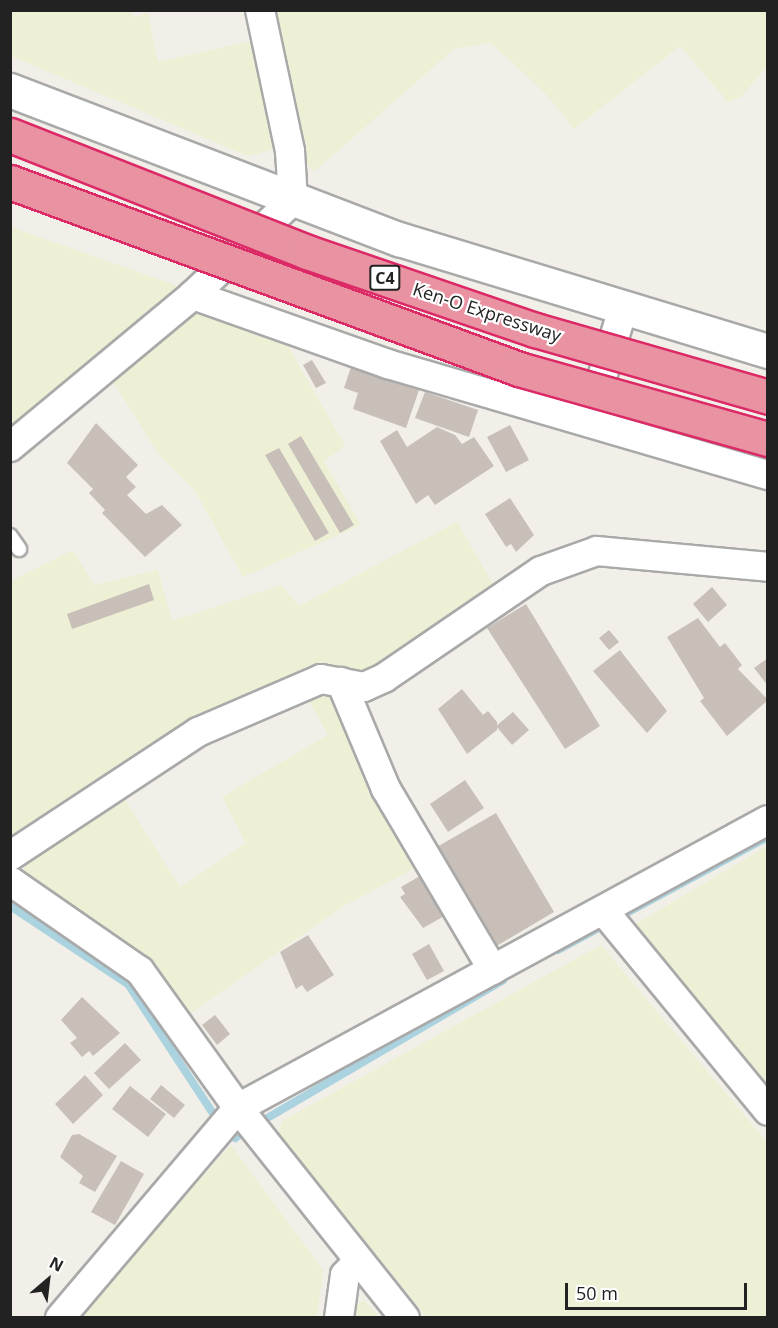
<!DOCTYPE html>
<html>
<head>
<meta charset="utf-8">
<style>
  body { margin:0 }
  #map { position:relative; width:778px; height:1328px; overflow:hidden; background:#f2efe9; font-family:"Open Sans",sans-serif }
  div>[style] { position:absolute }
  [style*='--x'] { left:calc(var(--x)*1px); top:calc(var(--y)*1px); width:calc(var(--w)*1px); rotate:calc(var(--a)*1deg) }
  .farmland>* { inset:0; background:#eef0d5 }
  .stream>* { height:8px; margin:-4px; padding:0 4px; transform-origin:4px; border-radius:4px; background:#aad3df }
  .building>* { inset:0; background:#c7bfb8 }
  .roads { filter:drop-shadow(2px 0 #a9a9a9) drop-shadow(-2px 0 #a9a9a9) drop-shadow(0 2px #a9a9a9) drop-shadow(0 -2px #a9a9a9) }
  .service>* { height:14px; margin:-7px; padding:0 7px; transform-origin:7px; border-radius:7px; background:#fff }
  .minor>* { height:28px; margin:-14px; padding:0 14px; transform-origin:14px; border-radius:14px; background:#fff }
  .tertiary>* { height:33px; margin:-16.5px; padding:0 16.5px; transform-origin:16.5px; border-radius:16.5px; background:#fff }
  .bridges { filter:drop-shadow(2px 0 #dc2a67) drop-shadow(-2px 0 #dc2a67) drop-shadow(0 2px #dc2a67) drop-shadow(0 -2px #dc2a67) }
  .motorway-bridge>* { height:33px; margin:-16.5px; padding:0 16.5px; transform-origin:16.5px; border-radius:16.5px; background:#e892a2 }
  span { translate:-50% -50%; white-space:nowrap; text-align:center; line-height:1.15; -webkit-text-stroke:4.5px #fff; paint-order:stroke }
  .shield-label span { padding:2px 4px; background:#fff; border:2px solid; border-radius:4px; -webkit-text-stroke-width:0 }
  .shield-label { font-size:16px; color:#222; font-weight:700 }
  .street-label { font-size:18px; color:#222 }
  .frame { position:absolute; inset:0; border:12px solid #222; pointer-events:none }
  .north { position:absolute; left:18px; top:1250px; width:60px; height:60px; -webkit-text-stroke:4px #fff; paint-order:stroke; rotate:28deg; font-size:16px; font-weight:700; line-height:24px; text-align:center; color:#222 }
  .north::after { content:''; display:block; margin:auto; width:21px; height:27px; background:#222; clip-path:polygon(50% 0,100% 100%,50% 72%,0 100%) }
  .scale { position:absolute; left:565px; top:1283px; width:182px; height:27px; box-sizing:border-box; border:3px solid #222; border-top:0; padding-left:8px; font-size:18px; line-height:21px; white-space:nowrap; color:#222; -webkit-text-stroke:4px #fff; paint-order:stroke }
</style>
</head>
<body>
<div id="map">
  <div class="farmland">
    <i style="clip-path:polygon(11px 11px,131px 11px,133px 17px,148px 13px,158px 62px,259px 39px,278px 148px,248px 156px,11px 56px)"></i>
    <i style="clip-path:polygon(270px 11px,767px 11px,767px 66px,741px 97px,728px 102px,680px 46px,574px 129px,547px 95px,491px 43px,454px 49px,315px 171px,306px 164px)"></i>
    <i style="clip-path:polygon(11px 227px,178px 286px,11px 432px)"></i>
    <i style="clip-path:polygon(193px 307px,287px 344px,345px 446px,324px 461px,361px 525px,243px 577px,195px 491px,159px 455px,112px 380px)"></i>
    <i style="clip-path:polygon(457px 522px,497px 591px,373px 671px,361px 675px,338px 668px,11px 846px,12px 580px,73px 550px,94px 585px,158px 570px,172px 621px,281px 585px,299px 606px)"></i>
    <i style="clip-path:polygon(324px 691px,336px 697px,425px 863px,342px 907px,187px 1016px,25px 876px,23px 865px,124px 798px,180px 887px,246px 843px,222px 797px,328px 735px,306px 696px)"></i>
    <i style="clip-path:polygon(767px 846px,767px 1088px,636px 924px)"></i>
    <i style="clip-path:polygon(601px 945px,767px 1142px,767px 1317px,427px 1317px,278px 1135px,282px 1121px)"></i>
    <i style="clip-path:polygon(231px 1145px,323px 1270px,317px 1317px,73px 1318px)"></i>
    <i style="clip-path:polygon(364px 1300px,379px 1317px,351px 1318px,353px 1308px)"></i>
  </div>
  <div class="stream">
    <i style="--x:10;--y:906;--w:141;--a:33.5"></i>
    <i style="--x:128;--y:984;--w:160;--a:56.7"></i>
    <i style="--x:216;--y:1118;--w:28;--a:46"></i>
    <i style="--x:235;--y:1138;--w:14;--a:-34"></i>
    <i style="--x:558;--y:950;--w:238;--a:-28.3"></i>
    <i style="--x:257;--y:1124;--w:285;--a:-30.3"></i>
  </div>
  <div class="building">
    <i style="clip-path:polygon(312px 360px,326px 383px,316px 388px,303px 365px)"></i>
    <i style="clip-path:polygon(351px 367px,419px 390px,406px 428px,353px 409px,358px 393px,344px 388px)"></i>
    <i style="clip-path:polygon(425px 392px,478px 410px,469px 437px,415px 418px)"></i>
    <i style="clip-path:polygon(96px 423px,138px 465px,126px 477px,136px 487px,127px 495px,146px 514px,162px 505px,182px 525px,145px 557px,102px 513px,105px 510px,89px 493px,93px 489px,67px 463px)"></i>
    <i style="clip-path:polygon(510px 425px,529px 460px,506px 472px,487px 437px)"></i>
    <i style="clip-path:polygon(437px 427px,455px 435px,462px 444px,474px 437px,494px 466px,435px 505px,428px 495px,416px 504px,380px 441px,397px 430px,407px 447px)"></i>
    <i style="clip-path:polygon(301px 436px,354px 525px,340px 533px,288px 444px)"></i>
    <i style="clip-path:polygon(279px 448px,329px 533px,315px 541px,265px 455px)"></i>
    <i style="clip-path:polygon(510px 498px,534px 535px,516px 552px,511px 544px,506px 547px,485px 514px)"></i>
    <i style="clip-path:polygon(149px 584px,154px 600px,72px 629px,67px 614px)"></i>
    <i style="clip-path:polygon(712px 587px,727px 605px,708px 622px,693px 604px)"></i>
    <i style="clip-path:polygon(526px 604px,600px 726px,565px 749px,487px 628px)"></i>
    <i style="clip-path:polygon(698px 618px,720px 647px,725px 643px,742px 665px,738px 669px,768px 700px,727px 736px,700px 701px,704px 698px,667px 637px)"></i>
    <i style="clip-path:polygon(609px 630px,619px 642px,609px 650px,599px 638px)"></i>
    <i style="clip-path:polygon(620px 650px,667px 711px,647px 733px,593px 671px)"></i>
    <i style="clip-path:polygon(768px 658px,768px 686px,754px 668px)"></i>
    <i style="clip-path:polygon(462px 689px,483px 715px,488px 711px,497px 722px,497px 730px,467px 754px,438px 709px)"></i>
    <i style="clip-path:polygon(513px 712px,529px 730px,512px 745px,496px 726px)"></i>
    <i style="clip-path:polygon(465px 780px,484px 808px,448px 832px,430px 804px)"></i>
    <i style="clip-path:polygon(496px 813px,554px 912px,493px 948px,435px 848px)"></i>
    <i style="clip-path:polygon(425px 873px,448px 914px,423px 928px,400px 897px,405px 894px,401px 887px)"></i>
    <i style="clip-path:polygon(308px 935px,334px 975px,307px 992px,302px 985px,296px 989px,280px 952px)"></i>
    <i style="clip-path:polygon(429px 944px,444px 971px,427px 980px,412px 954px)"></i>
    <i style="clip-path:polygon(82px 997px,120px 1033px,93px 1056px,89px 1051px,82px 1057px,70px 1043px,77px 1038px,61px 1020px)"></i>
    <i style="clip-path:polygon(215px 1015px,230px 1034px,217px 1045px,202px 1025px)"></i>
    <i style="clip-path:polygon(125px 1043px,141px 1060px,109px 1089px,94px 1073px)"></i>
    <i style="clip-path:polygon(85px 1075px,103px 1095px,73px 1124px,55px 1104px)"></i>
    <i style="clip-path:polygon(161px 1085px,185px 1105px,174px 1118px,150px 1099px)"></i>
    <i style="clip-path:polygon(130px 1086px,166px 1114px,148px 1137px,112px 1109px)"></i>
    <i style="clip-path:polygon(79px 1134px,117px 1156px,95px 1192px,79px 1183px,83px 1176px,60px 1157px,72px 1135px)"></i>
    <i style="clip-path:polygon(121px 1161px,144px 1174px,115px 1225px,91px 1212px)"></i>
  </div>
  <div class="roads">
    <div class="service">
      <i style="--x:10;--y:536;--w:16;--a:55"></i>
    </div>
    <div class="minor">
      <i style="--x:193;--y:295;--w:207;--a:19.5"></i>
      <i style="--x:388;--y:364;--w:396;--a:16.3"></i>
      <i style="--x:591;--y:413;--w:109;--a:-72.9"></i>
      <i style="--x:10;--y:447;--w:238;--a:-39.7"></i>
      <i style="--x:193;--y:295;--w:138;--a:-43.5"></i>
      <i style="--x:293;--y:200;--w:49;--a:-93.5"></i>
      <i style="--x:290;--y:151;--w:144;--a:-102"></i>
      <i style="--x:341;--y:682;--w:116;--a:67.2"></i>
      <i style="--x:386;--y:789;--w:210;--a:59.4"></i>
      <i style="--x:10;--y:856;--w:225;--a:-33.4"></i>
      <i style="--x:198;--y:732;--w:134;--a:-23.3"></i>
      <i style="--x:321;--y:679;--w:44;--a:10.5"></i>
      <i style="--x:364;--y:687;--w:22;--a:-24"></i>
      <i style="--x:384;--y:678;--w:190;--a:-34.3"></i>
      <i style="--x:541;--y:571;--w:59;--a:-19.7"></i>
      <i style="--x:597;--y:551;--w:172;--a:5.3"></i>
      <i style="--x:10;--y:881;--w:158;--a:34.7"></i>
      <i style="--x:140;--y:971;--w:168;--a:54.4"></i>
      <i style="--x:238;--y:1108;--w:268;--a:51.5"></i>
      <i style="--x:603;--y:910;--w:260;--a:50.6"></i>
      <i style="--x:60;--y:1318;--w:275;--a:-49.7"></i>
      <i style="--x:238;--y:1108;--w:603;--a:-28.52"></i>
      <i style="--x:339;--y:1318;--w:43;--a:-82.1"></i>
      <i style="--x:345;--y:1275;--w:20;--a:-45"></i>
    </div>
    <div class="tertiary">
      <i style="--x:10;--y:90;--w:417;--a:21"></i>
      <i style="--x:399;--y:239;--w:386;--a:16.9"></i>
    </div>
  </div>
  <div class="bridges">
    <div class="motorway-bridge">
      <i style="--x:10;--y:135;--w:319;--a:21.5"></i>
      <i style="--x:307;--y:252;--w:241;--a:18.9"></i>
      <i style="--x:535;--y:330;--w:242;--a:16"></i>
      <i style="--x:10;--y:182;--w:542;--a:20.17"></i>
      <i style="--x:519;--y:369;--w:259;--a:15.7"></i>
    </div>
  </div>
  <div class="shield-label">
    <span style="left:385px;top:278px">C4</span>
  </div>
  <div class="street-label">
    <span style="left:487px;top:312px;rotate:18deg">Ken-O Expressway</span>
  </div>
  <div class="frame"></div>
  <div class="north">N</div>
  <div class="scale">50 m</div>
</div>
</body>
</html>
